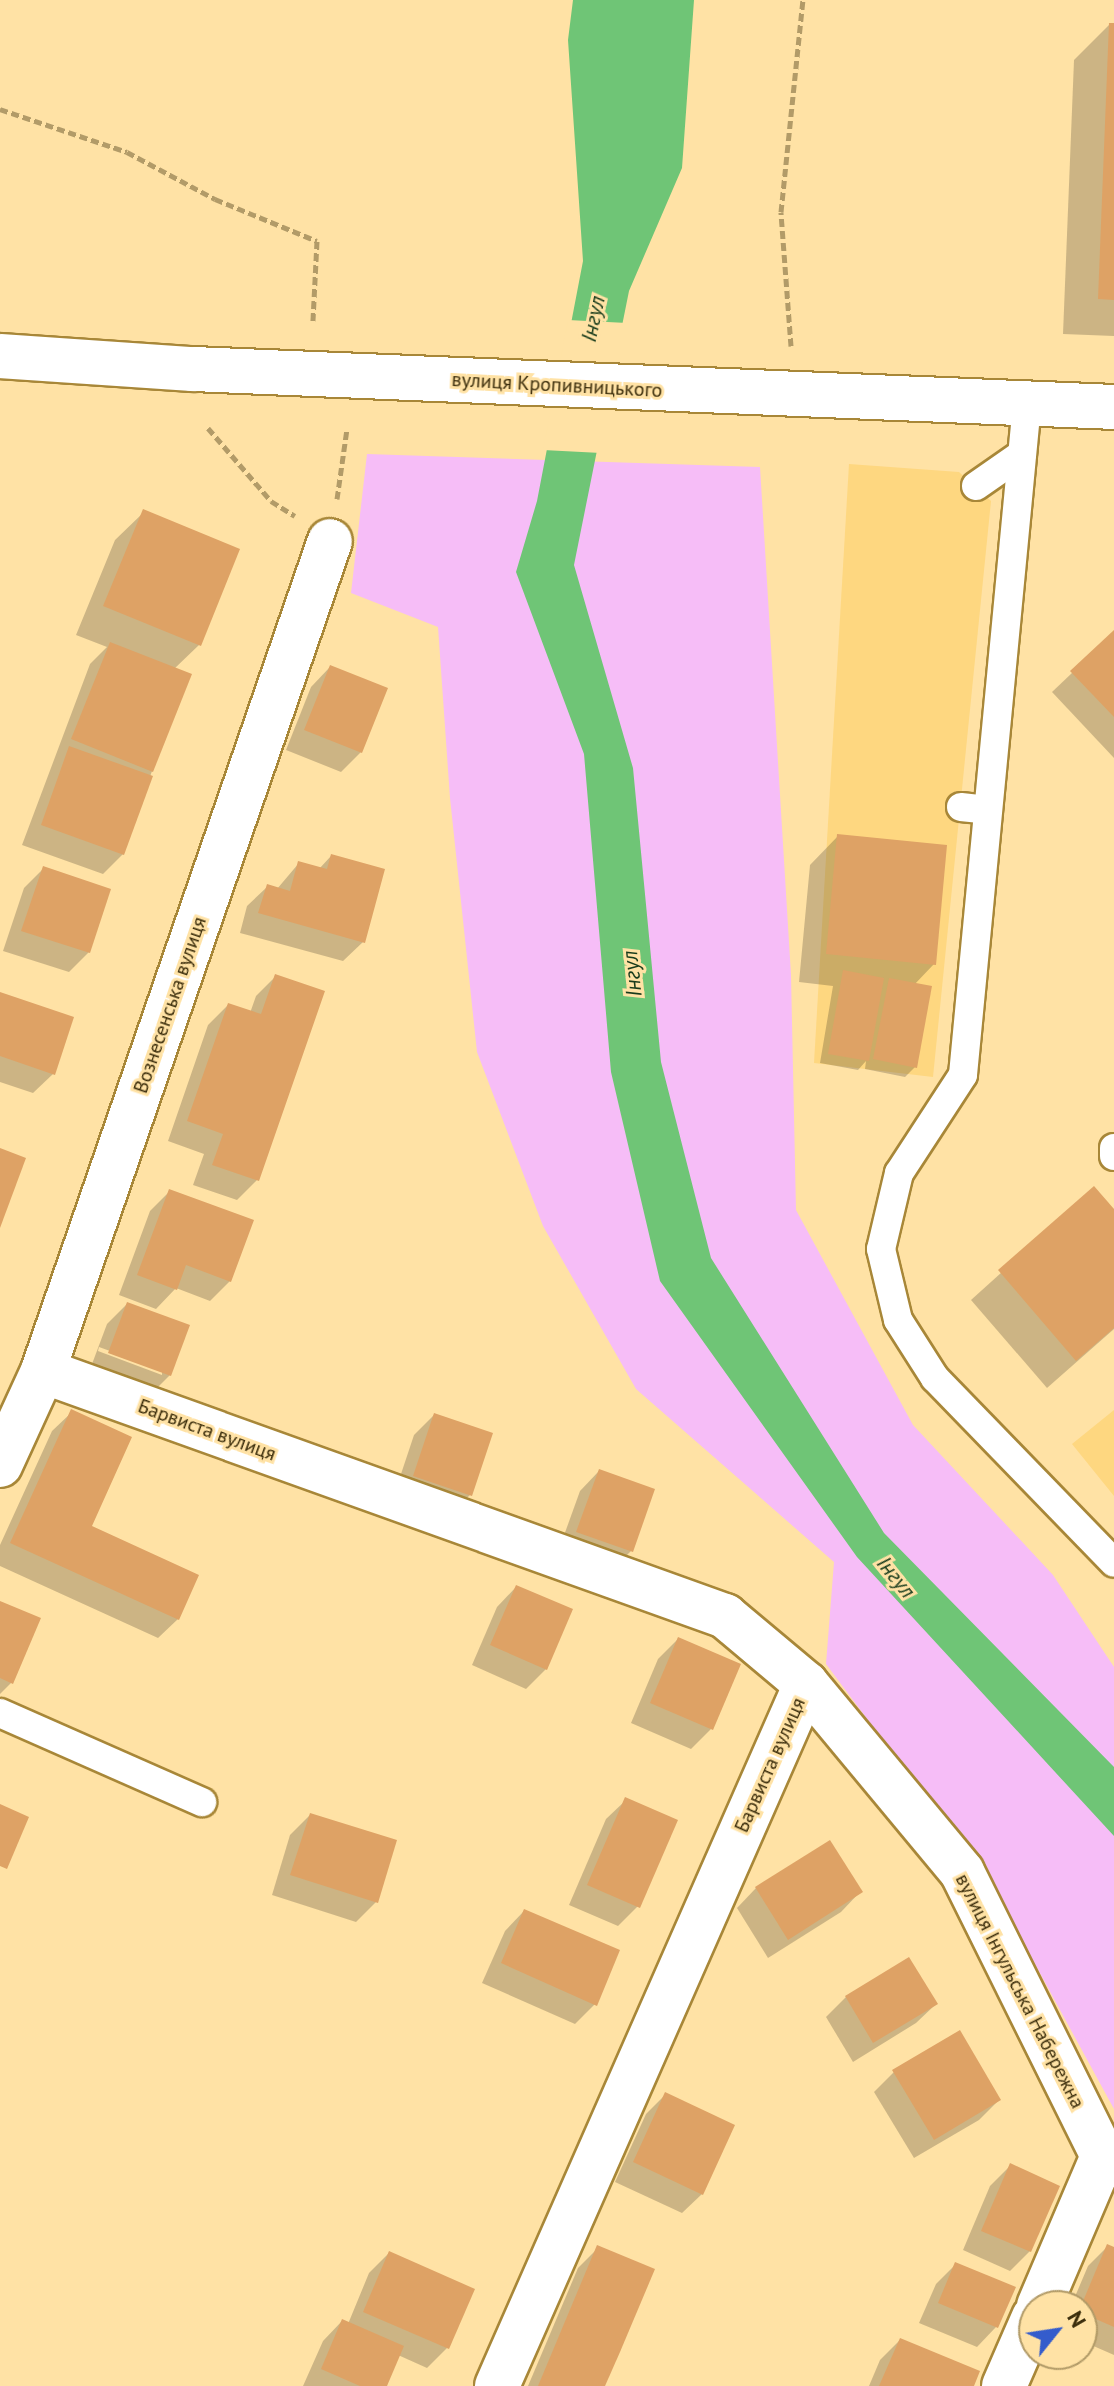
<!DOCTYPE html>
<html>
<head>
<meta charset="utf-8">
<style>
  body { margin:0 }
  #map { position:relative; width:1114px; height:2386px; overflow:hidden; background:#ffe2a5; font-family:"PT Sans",sans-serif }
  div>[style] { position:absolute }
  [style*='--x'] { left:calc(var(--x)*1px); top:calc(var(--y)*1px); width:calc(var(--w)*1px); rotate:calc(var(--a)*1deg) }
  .built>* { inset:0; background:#fed780 }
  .green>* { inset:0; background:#f6bdf7 }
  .water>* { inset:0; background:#6fc576 }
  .pier>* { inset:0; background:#ffe2a5 }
  .shadow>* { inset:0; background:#0003 }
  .building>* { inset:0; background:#dea265 }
  .path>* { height:5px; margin-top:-2.5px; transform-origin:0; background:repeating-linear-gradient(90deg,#b29b68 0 8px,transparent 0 12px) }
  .roads { filter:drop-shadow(2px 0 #a88738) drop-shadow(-2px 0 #a88738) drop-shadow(0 2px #a88738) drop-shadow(0 -2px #a88738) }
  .lane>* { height:28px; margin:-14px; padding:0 14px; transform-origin:14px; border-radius:14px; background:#fff }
  .street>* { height:44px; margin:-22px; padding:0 22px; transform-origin:22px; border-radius:22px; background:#fff }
  .secondary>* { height:44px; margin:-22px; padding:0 22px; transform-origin:22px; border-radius:22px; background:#fff }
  span { translate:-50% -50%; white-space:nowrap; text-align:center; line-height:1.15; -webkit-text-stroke:6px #ffe2a5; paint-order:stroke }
  .street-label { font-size:20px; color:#3b2d0b }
  .water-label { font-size:22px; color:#183b1b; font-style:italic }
  .north { position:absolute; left:1018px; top:2290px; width:80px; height:80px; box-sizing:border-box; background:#ffe2a5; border:2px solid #b19a67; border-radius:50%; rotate:60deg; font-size:22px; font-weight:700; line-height:32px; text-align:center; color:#3b2d0b }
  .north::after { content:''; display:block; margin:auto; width:28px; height:36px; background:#345ccc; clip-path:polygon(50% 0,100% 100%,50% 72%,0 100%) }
</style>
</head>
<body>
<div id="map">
  <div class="built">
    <i style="clip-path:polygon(849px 464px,959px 472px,991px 501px,933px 1077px,814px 1063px)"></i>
    <i style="clip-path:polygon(1114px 1410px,1114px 1496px,1072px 1444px)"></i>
  </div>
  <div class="green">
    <i style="clip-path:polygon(367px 454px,760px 467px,791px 975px,796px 1210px,913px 1425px,1053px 1575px,1114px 1667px,1114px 2109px,994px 1889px,826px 1664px,834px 1562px,636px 1389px,543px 1226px,477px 1052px,450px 798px,438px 627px,351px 593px)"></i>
  </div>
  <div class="water">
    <i style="clip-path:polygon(573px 0,694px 0,682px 168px,629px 291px,574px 565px,633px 768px,661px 1062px,711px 1258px,884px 1533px,1114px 1767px,1114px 1836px,857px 1557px,660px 1281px,611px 1072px,584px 754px,516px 572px,537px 501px,583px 261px,568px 40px)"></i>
  </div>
  <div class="pier">
    <i style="clip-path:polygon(568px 320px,627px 323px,601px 453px,543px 450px)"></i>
  </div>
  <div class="shadow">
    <i style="clip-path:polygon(1109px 25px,1114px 25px,1114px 336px,1063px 334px,1074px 60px)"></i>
    <i style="clip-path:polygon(144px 512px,199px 645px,174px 669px,152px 771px,123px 854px,103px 874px,22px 845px,90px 664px,107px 647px,76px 635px,115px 540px)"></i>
    <i style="clip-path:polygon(1114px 633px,1114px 758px,1052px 692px)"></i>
    <i style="clip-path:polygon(330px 667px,361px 752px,341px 772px,286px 750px,311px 687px)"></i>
    <i style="clip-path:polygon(838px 836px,934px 964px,914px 985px,915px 1067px,905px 1077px,865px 1069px,866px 1061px,858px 1070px,820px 1063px,833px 986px,799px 982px,810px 865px)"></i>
    <i style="clip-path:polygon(331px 856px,363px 942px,343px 961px,240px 933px,247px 906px,267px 887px,277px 889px,299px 863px,319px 869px)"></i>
    <i style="clip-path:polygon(43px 869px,89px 952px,69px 972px,3px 951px,24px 888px)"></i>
    <i style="clip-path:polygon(276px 976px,257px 1180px,237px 1200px,193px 1185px,204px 1154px,168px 1141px,208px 1025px,228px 1005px,250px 1013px,256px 996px)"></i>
    <i style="clip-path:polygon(0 995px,53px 1074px,33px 1093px,0 1082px)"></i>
    <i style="clip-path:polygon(1094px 1189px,1114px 1212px,1114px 1329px,1047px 1388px,971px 1300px)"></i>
    <i style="clip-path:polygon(170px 1191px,230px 1281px,210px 1301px,176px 1288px,156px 1309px,119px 1295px,150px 1211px)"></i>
    <i style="clip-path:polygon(evenodd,127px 1304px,170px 1375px,150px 1395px,89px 1372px,107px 1324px,127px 1304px,99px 1347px,162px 1370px,162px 1375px,98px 1351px,99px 1347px)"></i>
    <i style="clip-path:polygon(72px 1412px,89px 1527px,178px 1619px,158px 1638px,0 1566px,0 1545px,52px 1431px)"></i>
    <i style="clip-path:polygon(434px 1415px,470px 1495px,450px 1514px,394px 1495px,414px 1435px)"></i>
    <i style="clip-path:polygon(599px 1471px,653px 1490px,631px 1551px,611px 1571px,558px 1552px,580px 1491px)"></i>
    <i style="clip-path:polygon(516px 1587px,546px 1669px,526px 1689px,472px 1665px,497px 1607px)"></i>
    <i style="clip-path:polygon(0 1603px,11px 1683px,0 1694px)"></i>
    <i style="clip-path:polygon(678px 1639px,711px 1729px,691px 1749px,631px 1723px,658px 1659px)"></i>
    <i style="clip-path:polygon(626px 1800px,638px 1906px,618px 1926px,569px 1905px,606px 1819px)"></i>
    <i style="clip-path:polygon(310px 1815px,376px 1902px,356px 1922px,272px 1895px,290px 1835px)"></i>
    <i style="clip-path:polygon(756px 1888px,860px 1892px,841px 1912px,768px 1958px,737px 1908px)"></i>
    <i style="clip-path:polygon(524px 1911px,595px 2004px,575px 2024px,482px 1983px,505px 1931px)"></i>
    <i style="clip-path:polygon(846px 1997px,936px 2004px,916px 2023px,853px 2062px,826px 2017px)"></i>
    <i style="clip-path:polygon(894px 2072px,999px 2100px,979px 2120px,914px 2158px,874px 2092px)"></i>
    <i style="clip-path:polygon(666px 2094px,702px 2194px,682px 2213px,615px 2182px,646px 2114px)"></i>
    <i style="clip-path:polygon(1010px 2166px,1030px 2251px,1010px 2271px,963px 2250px,990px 2186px)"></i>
    <i style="clip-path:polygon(1108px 2246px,1114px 2249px,1114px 2355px,1082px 2341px,1082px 2306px,1071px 2306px,1088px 2266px)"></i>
    <i style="clip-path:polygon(598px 2248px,603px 2386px,528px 2386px,578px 2268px)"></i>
    <i style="clip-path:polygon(389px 2253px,447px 2348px,427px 2368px,398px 2355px,385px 2386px,303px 2386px,323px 2341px,342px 2321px,348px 2324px,369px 2273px)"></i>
    <i style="clip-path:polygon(956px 2264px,996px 2327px,977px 2347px,919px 2323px,936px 2284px)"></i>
    <i style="clip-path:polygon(900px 2340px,972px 2386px,869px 2386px,880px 2360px)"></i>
  </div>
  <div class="building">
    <i style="clip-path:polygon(1109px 23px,1114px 23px,1114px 300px,1098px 299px)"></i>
    <i style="clip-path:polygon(143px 509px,240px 549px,201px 646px,103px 606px)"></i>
    <i style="clip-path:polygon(1114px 630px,1114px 717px,1070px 671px)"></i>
    <i style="clip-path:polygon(110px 642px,192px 674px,153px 772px,71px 739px)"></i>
    <i style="clip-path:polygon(330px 665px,388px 688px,362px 753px,304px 730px)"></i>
    <i style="clip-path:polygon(69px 746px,153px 776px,124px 855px,41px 825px)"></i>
    <i style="clip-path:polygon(837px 834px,947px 845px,936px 965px,826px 954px)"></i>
    <i style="clip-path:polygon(331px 854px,385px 869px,365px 943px,258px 913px,267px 884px,290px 891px,298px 861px,327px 869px)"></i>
    <i style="clip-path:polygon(43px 866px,111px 889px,90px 953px,21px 931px)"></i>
    <i style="clip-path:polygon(843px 970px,884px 978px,869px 1061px,828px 1054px)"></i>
    <i style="clip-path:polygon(275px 974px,325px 991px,259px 1181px,212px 1165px,223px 1134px,187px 1121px,228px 1003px,261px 1014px)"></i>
    <i style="clip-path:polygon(889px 978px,932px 986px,917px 1068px,873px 1059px)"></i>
    <i style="clip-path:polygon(0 992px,74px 1017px,55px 1075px,0 1056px)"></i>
    <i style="clip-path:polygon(0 1148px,26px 1158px,0 1228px)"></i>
    <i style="clip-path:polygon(1094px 1186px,1114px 1209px,1114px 1328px,1076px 1361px,998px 1270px)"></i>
    <i style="clip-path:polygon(169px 1189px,254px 1220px,231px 1282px,186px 1265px,177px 1290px,137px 1275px)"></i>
    <i style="clip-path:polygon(127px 1302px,190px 1325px,171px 1376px,108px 1353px)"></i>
    <i style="clip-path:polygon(71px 1409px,132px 1437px,92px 1526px,199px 1575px,179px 1620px,10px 1543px)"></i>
    <i style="clip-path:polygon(434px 1413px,493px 1433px,472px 1496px,413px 1476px)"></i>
    <i style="clip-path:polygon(599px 1469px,655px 1489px,633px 1552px,576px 1532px)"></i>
    <i style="clip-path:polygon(516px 1585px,573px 1609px,547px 1670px,490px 1645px)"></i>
    <i style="clip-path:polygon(0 1601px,41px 1618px,13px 1684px,0 1678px)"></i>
    <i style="clip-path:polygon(678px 1637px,741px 1664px,713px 1730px,650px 1703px)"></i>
    <i style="clip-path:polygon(625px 1797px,678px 1820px,640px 1908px,587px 1885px)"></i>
    <i style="clip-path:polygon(0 1804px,29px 1817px,7px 1869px,0 1866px)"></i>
    <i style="clip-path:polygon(310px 1813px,397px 1840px,378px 1903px,290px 1875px)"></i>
    <i style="clip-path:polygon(830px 1840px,863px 1892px,788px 1940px,755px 1887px)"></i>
    <i style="clip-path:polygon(524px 1909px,620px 1950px,597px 2006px,501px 1963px)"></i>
    <i style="clip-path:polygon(909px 1957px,938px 2004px,873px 2043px,845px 1996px)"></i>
    <i style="clip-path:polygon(960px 2030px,1001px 2100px,934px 2140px,892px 2070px)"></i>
    <i style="clip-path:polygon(665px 2092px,735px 2125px,703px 2195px,633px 2162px)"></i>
    <i style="clip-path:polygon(1010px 2163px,1060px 2186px,1031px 2252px,981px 2231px)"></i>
    <i style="clip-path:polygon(1107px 2244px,1114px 2247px,1114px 2327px,1082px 2313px,1081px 2306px)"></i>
    <i style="clip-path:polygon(597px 2245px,655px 2269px,620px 2352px,605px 2386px,538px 2386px)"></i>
    <i style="clip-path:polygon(389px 2251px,475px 2289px,449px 2349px,363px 2312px)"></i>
    <i style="clip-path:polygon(955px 2262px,1016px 2287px,998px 2328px,938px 2303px)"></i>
    <i style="clip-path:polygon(342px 2319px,404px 2346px,387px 2386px,360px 2386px,321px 2369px)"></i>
    <i style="clip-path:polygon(900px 2338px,980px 2371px,974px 2386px,879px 2386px)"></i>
  </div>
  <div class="path">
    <i style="--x:0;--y:109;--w:134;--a:18.7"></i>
    <i style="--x:127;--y:152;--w:100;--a:28.1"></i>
    <i style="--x:215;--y:199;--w:110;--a:22.4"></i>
    <i style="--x:317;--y:241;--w:80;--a:92.9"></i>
    <i style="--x:791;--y:346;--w:134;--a:-94.3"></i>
    <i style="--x:781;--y:212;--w:213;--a:-84.1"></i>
    <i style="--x:208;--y:428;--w:96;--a:49.2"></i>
    <i style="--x:271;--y:501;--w:28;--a:32"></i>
    <i style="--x:337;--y:499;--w:71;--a:-81.9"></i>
  </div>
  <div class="roads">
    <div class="lane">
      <i style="--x:1027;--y:404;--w:674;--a:95.45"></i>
      <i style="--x:963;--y:1075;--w:117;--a:123.1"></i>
      <i style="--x:899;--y:1173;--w:78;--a:103.3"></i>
      <i style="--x:881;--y:1249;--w:73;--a:76.5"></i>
      <i style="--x:898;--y:1320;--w:69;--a:57.5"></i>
      <i style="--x:935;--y:1378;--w:257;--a:45.9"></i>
      <i style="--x:976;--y:486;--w:56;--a:-34.8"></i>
      <i style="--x:961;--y:807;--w:27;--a:6"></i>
      <i style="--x:1114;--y:1148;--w:8;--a:90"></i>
      <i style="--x:0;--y:1713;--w:221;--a:23.8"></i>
    </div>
    <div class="street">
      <i style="--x:43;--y:1371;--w:725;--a:19.76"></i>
      <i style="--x:725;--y:1616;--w:106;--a:40"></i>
      <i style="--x:806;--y:1684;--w:767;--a:113.76"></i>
      <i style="--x:0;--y:1465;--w:103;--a:-65.4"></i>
      <i style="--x:43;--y:1371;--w:878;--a:-70.93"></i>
      <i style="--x:806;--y:1684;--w:244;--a:50.3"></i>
      <i style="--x:962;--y:1872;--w:317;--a:63.6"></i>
      <i style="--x:1103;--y:2156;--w:14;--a:39"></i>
      <i style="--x:1039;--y:2306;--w:163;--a:-66.9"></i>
      <i style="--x:1004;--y:2386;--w:75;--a:-66.5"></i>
    </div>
    <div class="secondary">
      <i style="--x:0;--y:356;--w:193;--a:3.9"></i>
      <i style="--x:193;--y:369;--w:922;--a:2.36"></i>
    </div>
  </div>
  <div class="street-label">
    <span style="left:557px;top:385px;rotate:3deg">вулиця Кропивницького</span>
    <span style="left:170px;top:1005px;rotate:-71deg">Вознесенська вулиця</span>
    <span style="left:207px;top:1430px;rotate:20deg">Барвиста вулиця</span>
    <span style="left:770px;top:1765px;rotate:-66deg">Барвиста вулиця</span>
    <span style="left:1020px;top:1991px;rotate:63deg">вулиця Інгульська Набережна</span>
  </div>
  <div class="water-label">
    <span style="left:593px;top:319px;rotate:-78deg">Інгул</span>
    <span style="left:632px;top:974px;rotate:-96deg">Інгул</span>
    <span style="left:896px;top:1577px;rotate:51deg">Інгул</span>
  </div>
  <div class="north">N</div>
</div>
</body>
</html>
